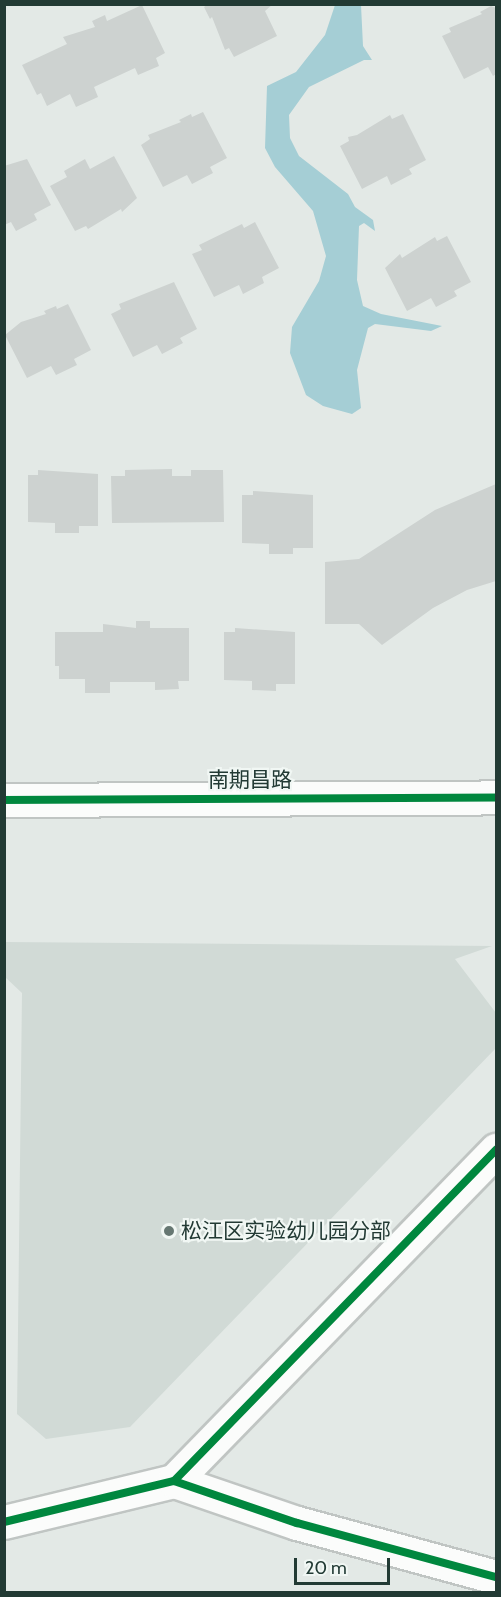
<!DOCTYPE html>
<html>
<head>
<meta charset="utf-8">
<style>
  body { margin:0 }
  #map { position:relative; width:501px; height:1597px; overflow:hidden; background:#e3e9e6; font-family:Cabin,"Noto Sans SC",sans-serif }
  div>[style] { position:absolute }
  [style*='--x'] { left:calc(var(--x)*1px); top:calc(var(--y)*1px); width:calc(var(--w)*1px); rotate:calc(var(--a)*1deg) }
  .built>* { inset:0; background:#d1dad6 }
  .water>* { inset:0; background:#a5ced5 }
  .building>* { inset:0; background:#cdd2d0 }
  .roads { filter:drop-shadow(2px 0 #c0c5c3) drop-shadow(-2px 0 #c0c5c3) drop-shadow(0 2px #c0c5c3) drop-shadow(0 -2px #c0c5c3) }
  .minor>* { height:33px; margin:-16.5px; padding:0 16.5px; transform-origin:16.5px; border-radius:16.5px; background:#fbfcfb }
  .secondary>* { height:33px; margin:-16.5px; padding:0 16.5px; transform-origin:16.5px; border-radius:16.5px; background:#fbfcfb }
  .cycleway>* { height:8px; margin:-4px; padding:0 4px; transform-origin:4px; border-radius:4px; background:#00873e }
  .dots>* { width:16px; height:16px; translate:-50% -50%; box-sizing:border-box; border:3px solid #f1f7f4; border-radius:50% }
  span { translate:-50% -50%; white-space:nowrap; text-align:center; line-height:1.15; -webkit-text-stroke:4.5px #f1f7f4; paint-order:stroke }
  .street-label { font-size:21px; color:#223a34 }
  .poi-label { font-size:21px; color:#223a34 }
  .left { translate:0 -50%; text-align:left }
  .frame { position:absolute; inset:0; border:6px solid #223a34; pointer-events:none }
  .scale { position:absolute; left:294px; top:1558px; width:96px; height:27px; box-sizing:border-box; border:3px solid #223a34; border-top:0; padding-left:8px; font-size:18px; line-height:21px; white-space:nowrap; color:#223a34; -webkit-text-stroke:4px #f1f7f4; paint-order:stroke }
</style>
</head>
<body>
<div id="map">
  <div class="built">
    <i style="clip-path:polygon(5px 942px,492px 946px,455px 959px,496px 1013px,496px 1048px,130px 1427px,46px 1439px,17px 1414px,22px 993px,5px 977px)"></i>
  </div>
  <div class="water">
    <i style="clip-path:polygon(335px 5px,361px 5px,363px 46px,372px 60px,364px 60px,309px 87px,289px 115px,290px 138px,299px 156px,348px 194px,355px 207px,373px 220px,375px 231px,364px 223px,359px 226px,357px 280px,363px 306px,381px 314px,442px 326px,431px 331px,375px 324px,368px 328px,357px 370px,361px 408px,352px 414px,323px 406px,306px 395px,290px 353px,292px 327px,319px 281px,326px 256px,313px 211px,275px 167px,265px 148px,267px 86px,296px 72px,325px 35px)"></i>
  </div>
  <div class="building">
    <i style="clip-path:polygon(208px 4px,273px 4px,265px 11px,277px 36px,234px 57px,229px 48px,225px 50px,212px 17px,210px 19px,204px 7px)"></i>
    <i style="clip-path:polygon(142px 5px,165px 53px,156px 58px,159px 66px,138px 75px,135px 68px,94px 87px,98px 97px,76px 107px,70px 94px,47px 106px,41px 93px,37px 95px,22px 65px,67px 44px,63px 37px,95px 27px,92px 21px,105px 15px,107px 21px)"></i>
    <i style="clip-path:polygon(491px 6px,496px 8px,496px 74px,493px 76px,488px 67px,464px 79px,442px 36px,451px 32px,449px 28px,482px 14px,480px 12px)"></i>
    <i style="clip-path:polygon(203px 112px,227px 158px,210px 167px,213px 173px,192px 184px,187px 175px,163px 187px,141px 145px,150px 139px,148px 135px,181px 122px,179px 120px,191px 114px,192px 117px)"></i>
    <i style="clip-path:polygon(403px 114px,426px 160px,409px 169px,412px 174px,391px 185px,387px 176px,362px 189px,340px 146px,349px 141px,348px 137px,357px 135px,390px 115px,392px 119px)"></i>
    <i style="clip-path:polygon(114px 156px,137px 198px,122px 212px,121px 209px,88px 229px,86px 226px,75px 231px,50px 186px,67px 177px,64px 171px,85px 159px,90px 169px)"></i>
    <i style="clip-path:polygon(27px 159px,51px 205px,34px 214px,37px 220px,16px 231px,11px 222px,4px 225px,4px 166px)"></i>
    <i style="clip-path:polygon(255px 222px,279px 268px,262px 277px,264px 283px,243px 294px,239px 285px,214px 297px,192px 254px,202px 250px,199px 245px,242px 224px,244px 228px)"></i>
    <i style="clip-path:polygon(447px 236px,471px 282px,454px 291px,457px 296px,436px 307px,431px 298px,407px 311px,385px 268px,400px 254px,402px 258px,435px 237px,437px 241px)"></i>
    <i style="clip-path:polygon(174px 282px,197px 329px,180px 338px,183px 343px,162px 354px,157px 345px,133px 357px,111px 314px,121px 309px,119px 304px)"></i>
    <i style="clip-path:polygon(68px 304px,91px 350px,74px 359px,77px 365px,56px 375px,51px 366px,27px 378px,5px 335px,21px 322px,46px 314px,44px 311px,56px 306px,57px 309px)"></i>
    <i style="clip-path:polygon(172px 469px,172px 476px,191px 476px,191px 470px,223px 470px,224px 522px,112px 523px,111px 476px,125px 476px,125px 470px)"></i>
    <i style="clip-path:polygon(38px 470px,98px 474px,98px 526px,79px 526px,79px 533px,55px 533px,55px 523px,28px 522px,28px 475px,38px 475px)"></i>
    <i style="clip-path:polygon(496px 484px,496px 581px,467px 590px,433px 608px,382px 645px,359px 624px,325px 624px,325px 562px,359px 559px,435px 510px)"></i>
    <i style="clip-path:polygon(253px 491px,313px 495px,313px 548px,293px 548px,293px 554px,269px 554px,269px 544px,242px 543px,242px 495px,253px 495px)"></i>
    <i style="clip-path:polygon(136px 621px,150px 621px,150px 628px,189px 628px,189px 681px,178px 681px,179px 689px,155px 690px,155px 682px,110px 682px,110px 693px,85px 693px,85px 679px,59px 679px,59px 666px,55px 666px,55px 632px,103px 632px,103px 624px,136px 628px)"></i>
    <i style="clip-path:polygon(235px 628px,295px 632px,295px 684px,276px 684px,276px 691px,252px 690px,252px 681px,224px 680px,224px 632px,235px 632px)"></i>
  </div>
  <div class="roads">
    <div class="minor">
      <i style="--x:174;--y:1481;--w:130;--a:18.9"></i>
      <i style="--x:297;--y:1523;--w:206;--a:15.2"></i>
      <i style="--x:4;--y:1522;--w:175;--a:-13.6"></i>
      <i style="--x:174;--y:1481;--w:462;--a:-45.8"></i>
    </div>
    <div class="secondary">
      <i style="--x:4;--y:800;--w:492;--a:-0.3"></i>
    </div>
  </div>
  <div class="cycleway">
    <i style="--x:4;--y:800;--w:492;--a:-0.3"></i>
    <i style="--x:174;--y:1481;--w:130;--a:18.9"></i>
    <i style="--x:297;--y:1523;--w:206;--a:15.2"></i>
    <i style="--x:4;--y:1522;--w:175;--a:-13.6"></i>
    <i style="--x:174;--y:1481;--w:462;--a:-45.8"></i>
  </div>
  <div class="dots">
    <i style="left:169px;top:1231px;background:#667772"></i>
  </div>
  <div class="street-label">
    <span style="left:250px;top:780px">南期昌路</span>
  </div>
  <div class="poi-label">
    <span class="left" style="left:181px;top:1231px">松江区实验幼儿园分部</span>
  </div>
  <div class="frame"></div>
  <div class="scale">20 m</div>
</div>
</body>
</html>
